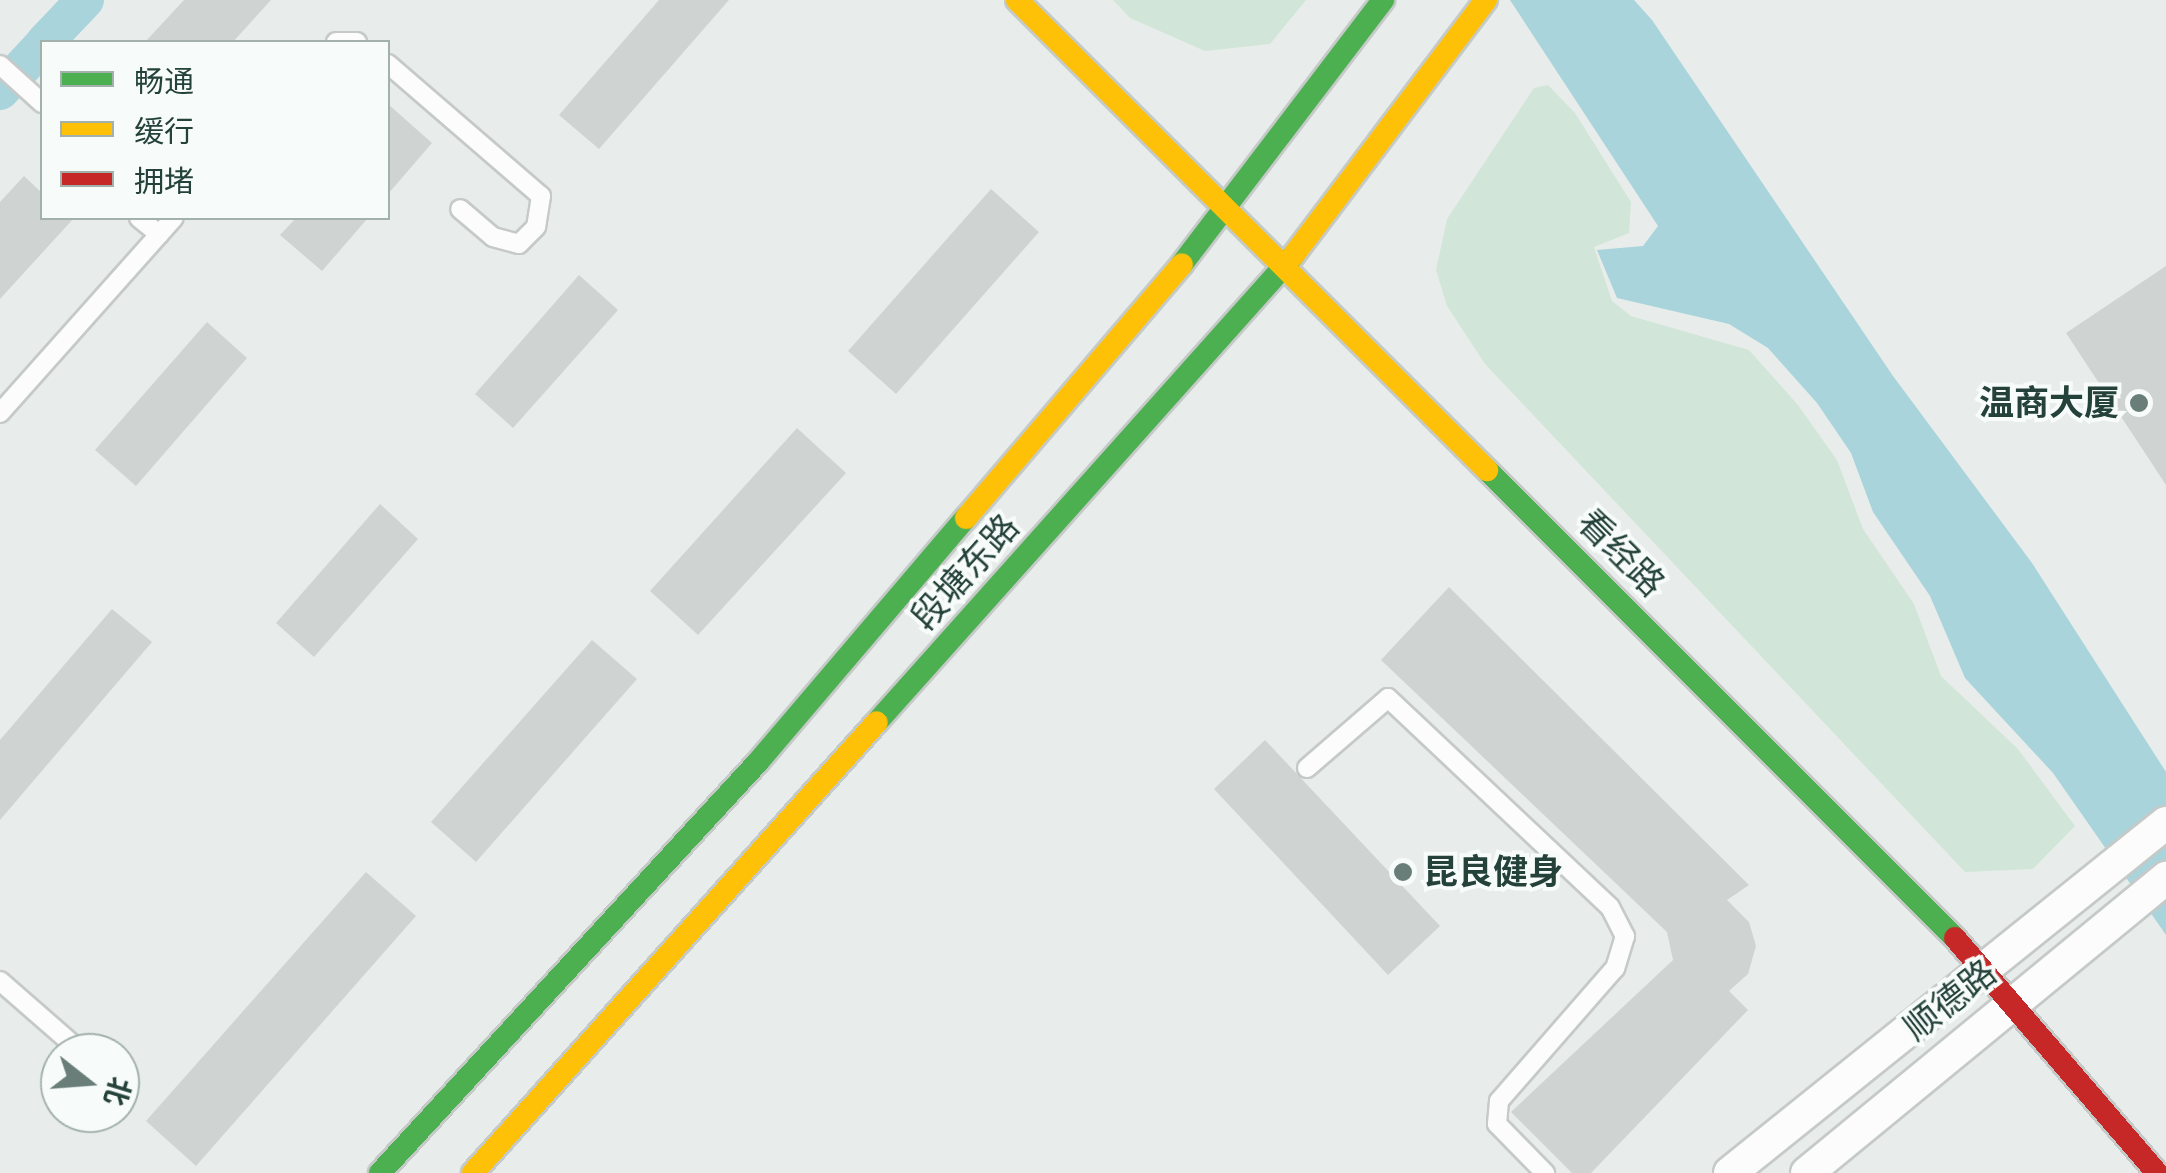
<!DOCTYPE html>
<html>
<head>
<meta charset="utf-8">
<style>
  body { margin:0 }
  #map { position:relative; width:2166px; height:1173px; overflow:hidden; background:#e8edeb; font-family:"Fira Sans Condensed","Noto Sans SC",sans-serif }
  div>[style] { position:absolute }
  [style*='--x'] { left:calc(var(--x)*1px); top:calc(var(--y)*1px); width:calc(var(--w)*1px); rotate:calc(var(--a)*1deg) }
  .green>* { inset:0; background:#d1e6d8 }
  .water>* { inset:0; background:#a9d4db }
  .canal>* { height:38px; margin:-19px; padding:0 19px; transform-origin:19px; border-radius:19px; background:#a9d4db }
  .building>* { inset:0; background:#cfd4d2 }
  .roads { filter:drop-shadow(2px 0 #c5cac8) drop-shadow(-2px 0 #c5cac8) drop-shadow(0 2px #c5cac8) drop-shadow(0 -2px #c5cac8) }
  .lane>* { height:18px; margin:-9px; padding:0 9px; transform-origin:9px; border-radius:9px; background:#fcfcfc }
  .street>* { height:32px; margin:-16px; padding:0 16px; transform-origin:16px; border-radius:16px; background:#fcfcfc }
  .fast>* { height:22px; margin:-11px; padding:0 11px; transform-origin:11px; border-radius:11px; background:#4caf50 }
  .slow>* { height:22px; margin:-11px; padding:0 11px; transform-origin:11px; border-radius:11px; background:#ffc107 }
  .jam>* { height:22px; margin:-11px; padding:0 11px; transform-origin:11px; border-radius:11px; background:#c62828 }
  .dots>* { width:28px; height:28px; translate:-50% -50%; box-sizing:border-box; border:5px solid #f7fbf9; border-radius:50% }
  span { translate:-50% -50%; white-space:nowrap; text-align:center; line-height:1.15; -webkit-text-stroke:8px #f7fbf9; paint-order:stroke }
  .poi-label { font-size:35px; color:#24423a; font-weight:700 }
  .right { translate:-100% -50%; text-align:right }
  .left { translate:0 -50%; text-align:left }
  .street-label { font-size:35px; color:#24423a }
  .legend { position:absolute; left:40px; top:40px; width:350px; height:180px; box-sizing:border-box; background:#f7fbf9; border:2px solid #a3b1ad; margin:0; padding:12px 18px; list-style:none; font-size:30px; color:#24423a }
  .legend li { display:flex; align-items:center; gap:20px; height:50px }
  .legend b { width:50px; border:2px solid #a3b1ad }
  .north { position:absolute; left:40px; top:1033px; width:100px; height:100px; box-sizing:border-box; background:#f7fbf9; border:2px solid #a3b1ad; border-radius:50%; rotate:107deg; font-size:28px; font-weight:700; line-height:40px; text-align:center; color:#24423a }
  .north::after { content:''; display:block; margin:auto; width:35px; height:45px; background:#697e78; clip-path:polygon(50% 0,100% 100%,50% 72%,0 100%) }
</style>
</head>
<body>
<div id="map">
  <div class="green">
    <i style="clip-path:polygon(1113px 0,1306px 0,1270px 44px,1205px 51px,1130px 18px)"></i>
    <i style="clip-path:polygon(1548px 85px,1575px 113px,1631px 202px,1629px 233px,1594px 247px,1612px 301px,1631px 316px,1749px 350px,1798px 405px,1837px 460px,1863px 529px,1914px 604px,1941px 676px,2018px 749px,2075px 826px,2033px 869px,1965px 872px,1485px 364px,1447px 306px,1436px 270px,1447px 219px,1534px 88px)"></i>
  </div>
  <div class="water">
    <i style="clip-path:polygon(1510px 0,1634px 0,1652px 20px,1893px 376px,2032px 563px,2166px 772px,2166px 935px,2053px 773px,1965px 678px,1930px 596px,1873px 512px,1851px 453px,1817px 403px,1768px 348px,1729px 324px,1617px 298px,1597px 250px,1643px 246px,1658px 226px)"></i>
  </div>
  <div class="canal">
    <i style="--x:45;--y:42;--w:58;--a:-46.4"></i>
    <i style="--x:0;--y:91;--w:62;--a:-47"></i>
  </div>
  <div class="building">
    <i style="clip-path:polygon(184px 0,271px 0,233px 42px,145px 42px)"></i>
    <i style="clip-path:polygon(659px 0,729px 0,599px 149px,559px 115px)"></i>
    <i style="clip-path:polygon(388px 104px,432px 143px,388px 194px)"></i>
    <i style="clip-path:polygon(24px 176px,42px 193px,42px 218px,74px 218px,0 299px,0 202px)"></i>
    <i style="clip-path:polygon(991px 189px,1039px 232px,896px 394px,848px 351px)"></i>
    <i style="clip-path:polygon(296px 218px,368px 218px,322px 271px,280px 235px)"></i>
    <i style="clip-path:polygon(2166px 266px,2166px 485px,2066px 333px)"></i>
    <i style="clip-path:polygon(579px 275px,618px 310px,513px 428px,475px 394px)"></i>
    <i style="clip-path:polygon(207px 322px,247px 358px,136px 486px,95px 450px)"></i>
    <i style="clip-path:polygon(797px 428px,846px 473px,698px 635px,650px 591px)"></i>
    <i style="clip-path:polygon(380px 504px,418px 539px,314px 657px,276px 623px)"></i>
    <i style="clip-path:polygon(1449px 587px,1749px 885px,1727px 900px,1749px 922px,1756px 946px,1748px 974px,1729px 991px,1748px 1010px,1591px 1173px,1572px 1173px,1511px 1112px,1673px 960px,1667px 932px,1381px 660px)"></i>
    <i style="clip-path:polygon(112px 609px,152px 642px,0 820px,0 740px)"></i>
    <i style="clip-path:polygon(592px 640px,637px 679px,476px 862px,431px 822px)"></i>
    <i style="clip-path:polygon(1265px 740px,1440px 926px,1388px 975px,1214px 789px)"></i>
    <i style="clip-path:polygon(366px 872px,416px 916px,196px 1166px,146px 1121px)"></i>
  </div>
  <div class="roads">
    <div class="lane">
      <i style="--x:336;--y:42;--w:21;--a:0"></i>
      <i style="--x:388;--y:64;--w:202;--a:40.8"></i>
      <i style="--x:541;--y:196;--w:31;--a:99"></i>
      <i style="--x:536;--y:227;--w:24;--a:135"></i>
      <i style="--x:519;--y:244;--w:27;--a:-165"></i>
      <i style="--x:493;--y:237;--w:43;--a:-139.7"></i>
      <i style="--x:0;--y:65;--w:57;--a:42.1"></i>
      <i style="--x:139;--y:218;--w:26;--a:39"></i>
      <i style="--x:0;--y:413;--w:261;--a:-48.3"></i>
      <i style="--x:1307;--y:768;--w:107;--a:-40.8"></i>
      <i style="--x:1388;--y:698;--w:305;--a:43.3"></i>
      <i style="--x:1610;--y:907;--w:33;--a:63"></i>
      <i style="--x:1625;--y:936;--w:34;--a:107"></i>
      <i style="--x:1615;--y:968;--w:176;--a:131.1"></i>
      <i style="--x:1499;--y:1101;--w:23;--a:95"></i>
      <i style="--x:1497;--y:1124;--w:69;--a:45.6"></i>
      <i style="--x:0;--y:981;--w:105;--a:41.1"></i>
    </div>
    <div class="street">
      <i style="--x:1730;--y:1173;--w:559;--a:-38.76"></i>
      <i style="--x:1807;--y:1173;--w:465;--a:-39.4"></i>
    </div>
    <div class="fast">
      <i style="--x:1182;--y:264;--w:332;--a:-52.7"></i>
      <i style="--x:1487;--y:470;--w:662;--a:45"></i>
      <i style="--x:877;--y:722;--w:625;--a:-48.24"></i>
      <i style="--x:380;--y:1173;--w:558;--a:-47.4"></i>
      <i style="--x:758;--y:762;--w:321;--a:-49.6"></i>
    </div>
    <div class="slow">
      <i style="--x:1017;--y:0;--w:665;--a:45"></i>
      <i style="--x:1293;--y:256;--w:321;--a:-53"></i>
      <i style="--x:966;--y:518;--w:333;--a:-49.6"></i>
      <i style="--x:473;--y:1173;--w:605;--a:-48.15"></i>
    </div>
    <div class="jam">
      <i style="--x:1955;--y:938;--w:310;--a:49.3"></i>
    </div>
  </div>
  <div class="dots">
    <i style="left:2139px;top:403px;background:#697e78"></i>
    <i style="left:1403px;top:872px;background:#697e78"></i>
  </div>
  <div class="poi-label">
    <span class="right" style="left:2119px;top:403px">温商大厦</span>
    <span class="left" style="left:1423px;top:872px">昆良健身</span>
  </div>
  <div class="street-label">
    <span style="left:1621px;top:553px;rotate:45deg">看经路</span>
    <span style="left:965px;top:572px;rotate:-48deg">段塘东路</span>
    <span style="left:1950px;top:1000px;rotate:-38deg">顺德路</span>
  </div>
  <ul class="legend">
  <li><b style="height:12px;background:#4caf50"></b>畅通</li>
  <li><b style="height:12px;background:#ffc107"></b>缓行</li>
  <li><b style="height:12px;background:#c62828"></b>拥堵</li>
  </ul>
  <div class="north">北</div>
</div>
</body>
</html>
